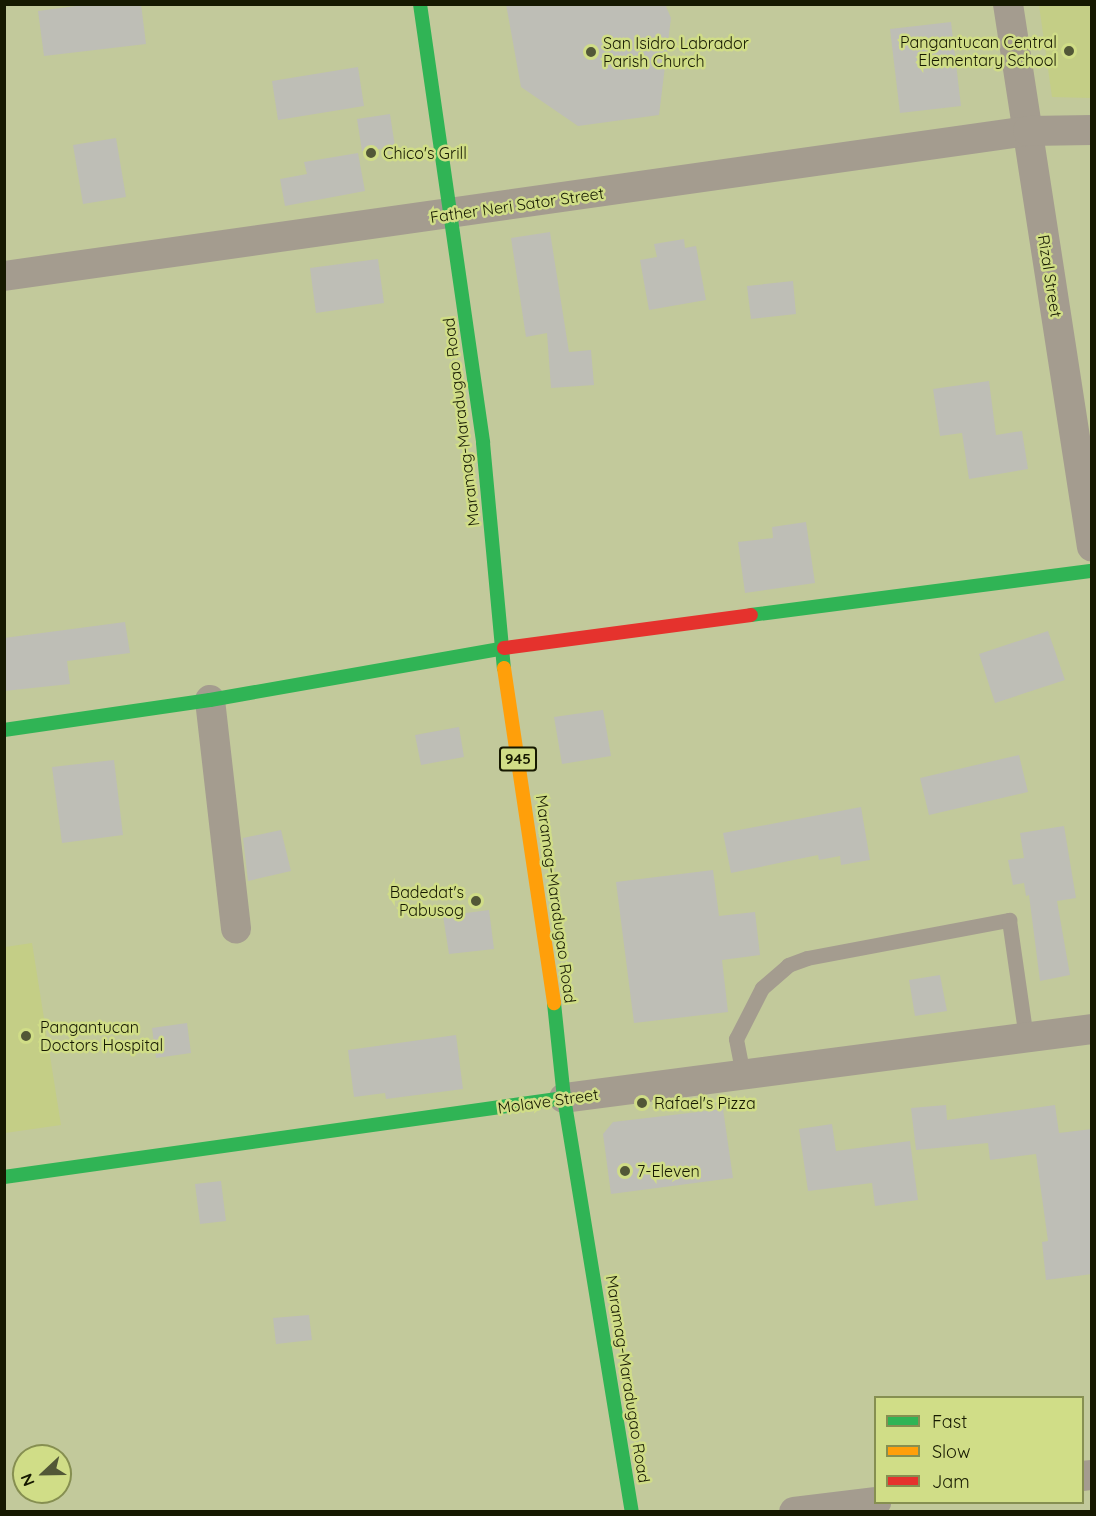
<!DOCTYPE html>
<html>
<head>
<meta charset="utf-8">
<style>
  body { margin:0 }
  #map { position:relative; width:1096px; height:1516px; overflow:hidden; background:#c2c99b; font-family:Quicksand,sans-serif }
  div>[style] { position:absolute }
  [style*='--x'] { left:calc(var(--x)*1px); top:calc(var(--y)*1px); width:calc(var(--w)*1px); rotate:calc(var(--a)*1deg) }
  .built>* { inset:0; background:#c4ce86 }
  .building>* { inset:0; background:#bebeb6 }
  .lane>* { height:15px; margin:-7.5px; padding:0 7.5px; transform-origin:7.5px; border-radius:7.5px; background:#a49c8f }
  .street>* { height:30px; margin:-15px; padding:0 15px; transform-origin:15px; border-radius:15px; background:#a49c8f }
  .fast>* { height:14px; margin:-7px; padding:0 7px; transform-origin:7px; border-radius:7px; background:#30b455 }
  .slow>* { height:14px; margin:-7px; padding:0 7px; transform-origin:7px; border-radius:7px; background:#ff9f0a }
  .jam>* { height:14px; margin:-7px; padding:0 7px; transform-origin:7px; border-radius:7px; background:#e5322d }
  .dots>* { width:16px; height:16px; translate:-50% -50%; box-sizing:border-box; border:3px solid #d0dd87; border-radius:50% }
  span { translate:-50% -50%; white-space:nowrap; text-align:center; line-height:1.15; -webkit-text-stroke:5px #d0dd87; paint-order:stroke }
  .shield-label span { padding:2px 4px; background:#d0dd87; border:2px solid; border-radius:4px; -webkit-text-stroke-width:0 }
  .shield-label { font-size:15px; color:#161901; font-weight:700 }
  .poi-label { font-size:16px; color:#161901 }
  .right { translate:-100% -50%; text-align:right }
  .left { translate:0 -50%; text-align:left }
  .street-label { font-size:16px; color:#161901 }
  .frame { position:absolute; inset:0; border:6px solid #161901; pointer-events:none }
  .legend { position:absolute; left:874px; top:1396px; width:210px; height:108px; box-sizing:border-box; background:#d0dd87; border:2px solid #868f51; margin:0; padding:8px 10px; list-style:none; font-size:18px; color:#161901 }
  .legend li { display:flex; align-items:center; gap:12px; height:30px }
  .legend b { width:30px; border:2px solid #868f51 }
  .north { position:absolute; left:12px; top:1444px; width:60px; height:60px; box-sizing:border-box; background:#d0dd87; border:2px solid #868f51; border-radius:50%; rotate:248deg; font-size:16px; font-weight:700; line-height:24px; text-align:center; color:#161901 }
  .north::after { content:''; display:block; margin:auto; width:21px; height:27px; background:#525737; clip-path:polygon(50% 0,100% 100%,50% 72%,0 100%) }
</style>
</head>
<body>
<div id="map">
  <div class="built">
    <i style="clip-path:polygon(1039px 5px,1091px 5px,1091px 98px,1052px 97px)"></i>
    <i style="clip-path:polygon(32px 943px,61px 1125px,5px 1133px,5px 947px)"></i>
  </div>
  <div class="building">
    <i style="clip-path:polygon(91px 4px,141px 4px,146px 44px,44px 56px,38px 11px)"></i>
    <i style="clip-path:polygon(506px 4px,665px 4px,671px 18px,659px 115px,578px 126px,521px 87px)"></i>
    <i style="clip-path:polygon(951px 22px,961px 106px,900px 113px,890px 29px)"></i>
    <i style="clip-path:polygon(358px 67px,364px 106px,278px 120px,272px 81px)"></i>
    <i style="clip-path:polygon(390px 114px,395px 147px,362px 151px,357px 119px)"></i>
    <i style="clip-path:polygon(116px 138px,126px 197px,83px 204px,73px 145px)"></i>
    <i style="clip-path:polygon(358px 153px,365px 191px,285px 206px,280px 179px,307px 174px,304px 162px)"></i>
    <i style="clip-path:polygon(550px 232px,569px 352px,591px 350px,594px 385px,551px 388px,547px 333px,526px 337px,511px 238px)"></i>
    <i style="clip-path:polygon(684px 239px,685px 248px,696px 246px,706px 300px,649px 310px,640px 260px,657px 257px,654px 244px)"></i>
    <i style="clip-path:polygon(378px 259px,384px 303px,316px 313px,310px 268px)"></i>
    <i style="clip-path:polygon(793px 281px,796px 314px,751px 319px,747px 286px)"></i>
    <i style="clip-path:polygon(989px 381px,996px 435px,1022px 431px,1028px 469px,969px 479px,962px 433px,940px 436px,933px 389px)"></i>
    <i style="clip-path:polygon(806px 522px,815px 583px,745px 593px,738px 542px,773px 538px,772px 527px)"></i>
    <i style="clip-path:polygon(125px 622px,130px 653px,67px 661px,70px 684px,4px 691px,4px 638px)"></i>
    <i style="clip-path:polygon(1048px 631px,1065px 680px,995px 703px,979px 654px)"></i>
    <i style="clip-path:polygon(603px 710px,611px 756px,562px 764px,554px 717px)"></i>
    <i style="clip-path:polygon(459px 727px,464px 757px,421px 765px,415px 735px)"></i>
    <i style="clip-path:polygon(1019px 755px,1028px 792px,929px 815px,920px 778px)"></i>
    <i style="clip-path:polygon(114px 760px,123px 835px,62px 843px,52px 767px)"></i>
    <i style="clip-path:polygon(861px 807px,870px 860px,841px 865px,840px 856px,819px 860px,818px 855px,731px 873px,723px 833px)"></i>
    <i style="clip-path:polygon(1064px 826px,1076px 898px,1057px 901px,1070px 975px,1040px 981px,1029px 895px,1026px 896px,1024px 883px,1013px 885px,1008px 860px,1024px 858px,1020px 833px)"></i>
    <i style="clip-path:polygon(281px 830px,291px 871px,248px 881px,243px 838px)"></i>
    <i style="clip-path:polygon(713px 870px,719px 916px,755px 912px,760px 955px,722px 960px,728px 1012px,634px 1023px,616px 882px)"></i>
    <i style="clip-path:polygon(489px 910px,494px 949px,449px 954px,443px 916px)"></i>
    <i style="clip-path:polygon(940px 975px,947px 1011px,915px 1016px,909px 980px)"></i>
    <i style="clip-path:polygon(187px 1023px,191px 1053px,156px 1058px,152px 1028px)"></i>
    <i style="clip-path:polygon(456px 1035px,463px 1089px,386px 1099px,385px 1093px,354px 1097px,348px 1050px)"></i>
    <i style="clip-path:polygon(946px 1105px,947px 1120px,1055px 1105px,1059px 1133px,1092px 1129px,1092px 1274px,1046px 1280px,1042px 1242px,1048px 1241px,1036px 1154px,990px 1160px,988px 1143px,916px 1150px,911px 1108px)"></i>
    <i style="clip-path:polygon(723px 1109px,733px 1178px,611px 1194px,603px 1134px,613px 1122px)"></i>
    <i style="clip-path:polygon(832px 1124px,836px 1151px,910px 1141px,918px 1200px,875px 1206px,872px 1183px,808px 1191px,799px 1129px)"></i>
    <i style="clip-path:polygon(221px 1181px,226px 1221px,200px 1224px,195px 1184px)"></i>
    <i style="clip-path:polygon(309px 1315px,312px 1340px,276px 1344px,273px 1318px)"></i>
  </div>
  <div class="lane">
    <i style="--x:743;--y:1075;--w:37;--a:-101"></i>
    <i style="--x:736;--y:1039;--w:57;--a:-63"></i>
    <i style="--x:762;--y:988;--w:35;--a:-41"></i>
    <i style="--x:788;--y:965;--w:20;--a:-20"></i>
    <i style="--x:807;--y:958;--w:206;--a:-10.7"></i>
    <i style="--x:1009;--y:920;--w:119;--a:81.8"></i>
  </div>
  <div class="street">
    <i style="--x:1008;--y:4;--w:549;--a:81.21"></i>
    <i style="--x:4;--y:276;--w:1034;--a:-8.06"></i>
    <i style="--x:1028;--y:131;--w:64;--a:-0.9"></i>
    <i style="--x:210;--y:700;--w:230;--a:83.5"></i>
    <i style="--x:564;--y:1098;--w:532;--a:-7.45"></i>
    <i style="--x:1082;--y:1476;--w:10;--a:-6"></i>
    <i style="--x:794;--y:1512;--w:83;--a:-7"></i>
  </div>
  <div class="fast">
    <i style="--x:420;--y:4;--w:443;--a:81.8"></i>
    <i style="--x:483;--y:443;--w:226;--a:84.7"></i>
    <i style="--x:751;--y:615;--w:344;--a:-7.4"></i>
    <i style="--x:4;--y:730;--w:208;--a:-8.3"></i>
    <i style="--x:210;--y:700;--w:299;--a:-10"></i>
    <i style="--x:554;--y:1003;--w:96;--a:84"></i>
    <i style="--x:564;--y:1098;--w:420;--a:80.7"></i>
    <i style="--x:4;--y:1177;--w:566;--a:-8.03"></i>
  </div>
  <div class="slow">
    <i style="--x:504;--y:668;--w:339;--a:81.5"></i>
  </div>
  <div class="jam">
    <i style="--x:504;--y:648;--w:249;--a:-7.6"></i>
  </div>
  <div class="dots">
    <i style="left:1069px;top:51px;background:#525737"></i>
    <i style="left:591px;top:52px;background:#525737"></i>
    <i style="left:371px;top:153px;background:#525737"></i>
    <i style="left:476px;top:901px;background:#525737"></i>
    <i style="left:26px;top:1036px;background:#525737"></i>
    <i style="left:642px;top:1103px;background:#525737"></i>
    <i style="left:625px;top:1171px;background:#525737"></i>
  </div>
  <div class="shield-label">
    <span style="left:518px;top:759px">945</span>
  </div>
  <div class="poi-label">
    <span class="right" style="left:1057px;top:51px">Pangantucan Central<br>Elementary School</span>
    <span class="left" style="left:603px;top:52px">San Isidro Labrador<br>Parish Church</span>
    <span class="left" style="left:383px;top:153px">Chico's Grill</span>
    <span class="right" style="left:464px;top:901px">Badedat's<br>Pabusog</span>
    <span class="left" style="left:40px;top:1036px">Pangantucan<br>Doctors Hospital</span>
    <span class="left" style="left:654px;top:1103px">Rafael's Pizza</span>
    <span class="left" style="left:637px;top:1171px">7-Eleven</span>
  </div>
  <div class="street-label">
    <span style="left:517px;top:205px;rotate:-8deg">Father Neri Sator Street</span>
    <span style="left:1050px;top:276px;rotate:81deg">Rizal Street</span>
    <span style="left:461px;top:422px;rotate:-97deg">Maramag-Maradugao Road</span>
    <span style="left:556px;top:899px;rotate:82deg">Maramag-Maradugao Road</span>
    <span style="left:548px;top:1101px;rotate:-8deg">Molave Street</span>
    <span style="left:628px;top:1379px;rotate:81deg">Maramag-Maradugao Road</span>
  </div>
  <div class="frame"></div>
  <ul class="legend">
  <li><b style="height:8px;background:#30b455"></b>Fast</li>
  <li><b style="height:8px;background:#ff9f0a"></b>Slow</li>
  <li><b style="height:8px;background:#e5322d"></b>Jam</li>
  </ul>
  <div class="north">N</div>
</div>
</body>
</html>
